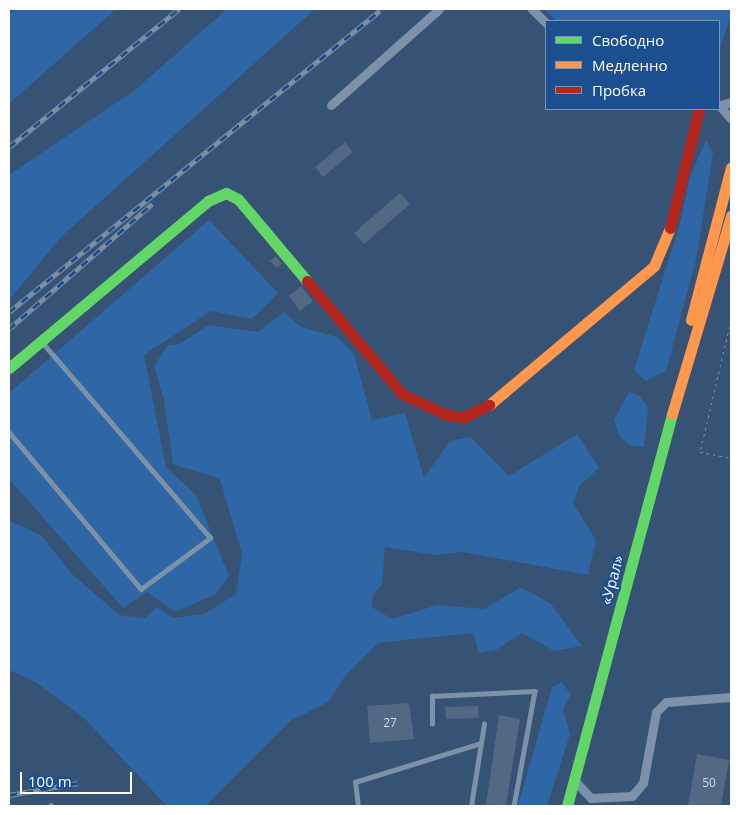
<!DOCTYPE html>
<html>
<head>
<meta charset="utf-8">
<style>
  body { margin:0 }
  #map { position:relative; width:740px; height:815px; overflow:hidden; background:#365274; font-family:"Open Sans",sans-serif }
  div>[style] { position:absolute }
  [style*='--x'] { left:calc(var(--x)*1px); top:calc(var(--y)*1px); width:calc(var(--w)*1px); rotate:calc(var(--a)*1deg) }
  .green>* { inset:0; background:#2f66a5 }
  .building>* { inset:0; background:#526984 }
  .path>* { height:1px; margin-top:-0.5px; transform-origin:0; background:repeating-linear-gradient(90deg,#7d92a8 0 2.5px,transparent 0 6.5px) }
  .lane>* { height:4.5px; margin:-2.25px; padding:0 2.25px; transform-origin:2.25px; border-radius:2.25px; background:#7d92a8 }
  .street>* { height:9px; margin:-4.5px; padding:0 4.5px; transform-origin:4.5px; border-radius:4.5px; background:#7d92a8 }
  .fast>* { height:11px; margin:-5.5px; padding:0 5.5px; transform-origin:5.5px; border-radius:5.5px; background:#63d668 }
  .slow>* { height:11px; margin:-5.5px; padding:0 5.5px; transform-origin:5.5px; border-radius:5.5px; background:#ff974d }
  .jam>* { height:11px; margin:-5.5px; padding:0 5.5px; transform-origin:5.5px; border-radius:5.5px; background:#b3261e }
  .rail>* { height:4.5px; margin-top:-2.25px; transform-origin:0; background:repeating-linear-gradient(90deg,#1b4f8f 0 8px,#7e92a7 0 16px); box-sizing:border-box; border-block:1px solid #7e92a7 }
  span { translate:-50% -50%; white-space:nowrap; text-align:center; line-height:1.15; -webkit-text-stroke:4px #1b4f8f; paint-order:stroke }
  .number-label { font-size:12px; color:#d4dae0 }
  .number-label span { -webkit-text-stroke-width:0 }
  .street-label { font-size:15px; color:#fff }
  .frame { position:absolute; inset:0; border:10px solid #fff; pointer-events:none }
  .legend { position:absolute; left:545px; top:20px; width:175px; height:90px; box-sizing:border-box; background:#1b4f8f; border:1px solid #7695bc; margin:0; padding:6px 9px; list-style:none; font-size:15px; color:#fff }
  .legend li { display:flex; align-items:center; gap:10px; height:25px }
  .legend b { width:25px; border:1px solid #7695bc }
  .scale { position:absolute; left:20px; top:772px; width:112px; height:22px; box-sizing:border-box; border:2px solid #fff; border-top:0; padding-left:6px; font-size:15px; line-height:18px; white-space:nowrap; color:#fff; -webkit-text-stroke:4px #1b4f8f; paint-order:stroke }
</style>
</head>
<body>
<div id="map">
  <div class="green">
    <i style="clip-path:polygon(16px 9px,116px 9px,9px 104px,9px 14px)"></i>
    <i style="clip-path:polygon(227px 9px,315px 9px,61px 237px,9px 300px,9px 175px,135px 90px)"></i>
    <i style="clip-path:polygon(544px 9px,731px 9px,731px 15px,719px 52px,719px 21px,556px 21px)"></i>
    <i style="clip-path:polygon(706px 140px,713px 153px,696px 260px,666px 371px,646px 381px,634px 370px,679px 227px,690px 177px)"></i>
    <i style="clip-path:polygon(209px 220px,278px 293px,252px 319px,211px 311px,144px 355px,166px 467px,196px 495px,229px 576px,216px 594px,175px 612px,147px 592px,123px 608px,9px 479px,9px 393px)"></i>
    <i style="clip-path:polygon(284px 312px,301px 327px,337px 337px,354px 354px,372px 420px,405px 413px,424px 478px,450px 441px,471px 437px,509px 476px,577px 434px,599px 468px,580px 485px,573px 503px,596px 540px,588px 575px,463px 552px,436px 555px,385px 547px,382px 584px,373px 595px,372px 607px,392px 619px,437px 605px,484px 609px,521px 587px,551px 604px,582px 646px,554px 651px,522px 633px,496px 650px,479px 653px,473px 633px,378px 643px,345px 676px,328px 702px,290px 721px,205px 806px,167px 806px,85px 719px,34px 681px,9px 670px,9px 521px,41px 535px,71px 573px,119px 615px,145px 618px,157px 607px,173px 618px,204px 614px,236px 594px,242px 554px,220px 479px,173px 464px,164px 400px,154px 366px,168px 345px,180px 344px,208px 325px,258px 332px)"></i>
    <i style="clip-path:polygon(629px 392px,640px 396px,648px 408px,644px 447px,629px 445px,619px 436px,614px 420px)"></i>
    <i style="clip-path:polygon(562px 682px,571px 695px,563px 709px,570px 734px,547px 806px,518px 806px,552px 687px)"></i>
  </div>
  <div class="building">
    <i style="clip-path:polygon(345px 142px,353px 152px,323px 177px,315px 167px)"></i>
    <i style="clip-path:polygon(400px 193px,410px 204px,364px 244px,354px 233px)"></i>
    <i style="clip-path:polygon(276px 256px,282px 264px,277px 268px,270px 261px)"></i>
    <i style="clip-path:polygon(301px 286px,313px 301px,300px 311px,289px 296px)"></i>
    <i style="clip-path:polygon(409px 703px,414px 739px,370px 743px,367px 706px)"></i>
    <i style="clip-path:polygon(478px 706px,479px 718px,446px 719px,445px 707px)"></i>
    <i style="clip-path:polygon(499px 715px,520px 719px,506px 806px,486px 805px)"></i>
    <i style="clip-path:polygon(697px 754px,729px 760px,721px 806px,688px 806px)"></i>
  </div>
  <div class="path">
    <i style="--x:731;--y:320;--w:136;--a:103.2"></i>
    <i style="--x:700;--y:452;--w:32;--a:11"></i>
  </div>
  <div class="lane">
    <i style="--x:9;--y:432;--w:205;--a:49.9"></i>
    <i style="--x:141;--y:589;--w:86;--a:-36.5"></i>
    <i style="--x:210;--y:538;--w:257;--a:-130.7"></i>
    <i style="--x:432;--y:724;--w:28;--a:-90"></i>
    <i style="--x:432;--y:696;--w:103;--a:-2.8"></i>
    <i style="--x:535;--y:691;--w:117;--a:100.3"></i>
    <i style="--x:51;--y:805;--w:1;--a:45"></i>
    <i style="--x:358;--y:806;--w:24;--a:-97"></i>
    <i style="--x:355;--y:782;--w:132;--a:-17.2"></i>
    <i style="--x:471;--y:806;--w:83;--a:-81"></i>
  </div>
  <div class="street">
    <i style="--x:532;--y:9;--w:20;--a:45"></i>
    <i style="--x:331;--y:105;--w:144;--a:-41.6"></i>
    <i style="--x:719;--y:105;--w:18;--a:49"></i>
    <i style="--x:720;--y:105;--w:11;--a:-15"></i>
    <i style="--x:574;--y:780;--w:25;--a:47"></i>
    <i style="--x:591;--y:798;--w:41;--a:-2.8"></i>
    <i style="--x:632;--y:796;--w:17;--a:-50"></i>
    <i style="--x:643;--y:783;--w:72;--a:-79.6"></i>
    <i style="--x:656;--y:712;--w:14;--a:-45"></i>
    <i style="--x:666;--y:702;--w:65;--a:-4.4"></i>
  </div>
  <div class="fast">
    <i style="--x:9;--y:368;--w:260;--a:-40"></i>
    <i style="--x:208;--y:201;--w:20;--a:-24"></i>
    <i style="--x:226;--y:193;--w:13;--a:27"></i>
    <i style="--x:238;--y:199;--w:107;--a:49.9"></i>
    <i style="--x:567;--y:806;--w:406;--a:-75"></i>
  </div>
  <div class="slow">
    <i style="--x:691;--y:320;--w:158;--a:-75.3"></i>
    <i style="--x:489;--y:405;--w:216;--a:-40.1"></i>
    <i style="--x:654;--y:266;--w:41;--a:-67.2"></i>
    <i style="--x:672;--y:414;--w:207;--a:-73.4"></i>
  </div>
  <div class="jam">
    <i style="--x:670;--y:228;--w:122;--a:-76.3"></i>
    <i style="--x:307;--y:281;--w:148;--a:49.9"></i>
    <i style="--x:402;--y:394;--w:50;--a:25"></i>
    <i style="--x:447;--y:415;--w:17;--a:7"></i>
    <i style="--x:464;--y:417;--w:28;--a:-26"></i>
  </div>
  <div class="rail">
    <i style="--x:9;--y:147;--w:219;--a:-39.1"></i>
    <i style="--x:9;--y:312;--w:478;--a:-39.1"></i>
    <i style="--x:9;--y:329;--w:190;--a:-41.2"></i>
    <i style="--x:9;--y:795;--w:70;--a:-9.9"></i>
  </div>
  <div class="number-label">
    <span style="left:390px;top:723px">27</span>
    <span style="left:709px;top:783px">50</span>
  </div>
  <div class="street-label">
    <span style="left:612px;top:580px;rotate:-75deg">«Урал»</span>
  </div>
  <div class="frame"></div>
  <ul class="legend">
  <li><b style="height:6px;background:#63d668"></b>Свободно</li>
  <li><b style="height:6px;background:#ff974d"></b>Медленно</li>
  <li><b style="height:6px;background:#b3261e"></b>Пробка</li>
  </ul>
  <div class="scale">100 m</div>
</div>
</body>
</html>
